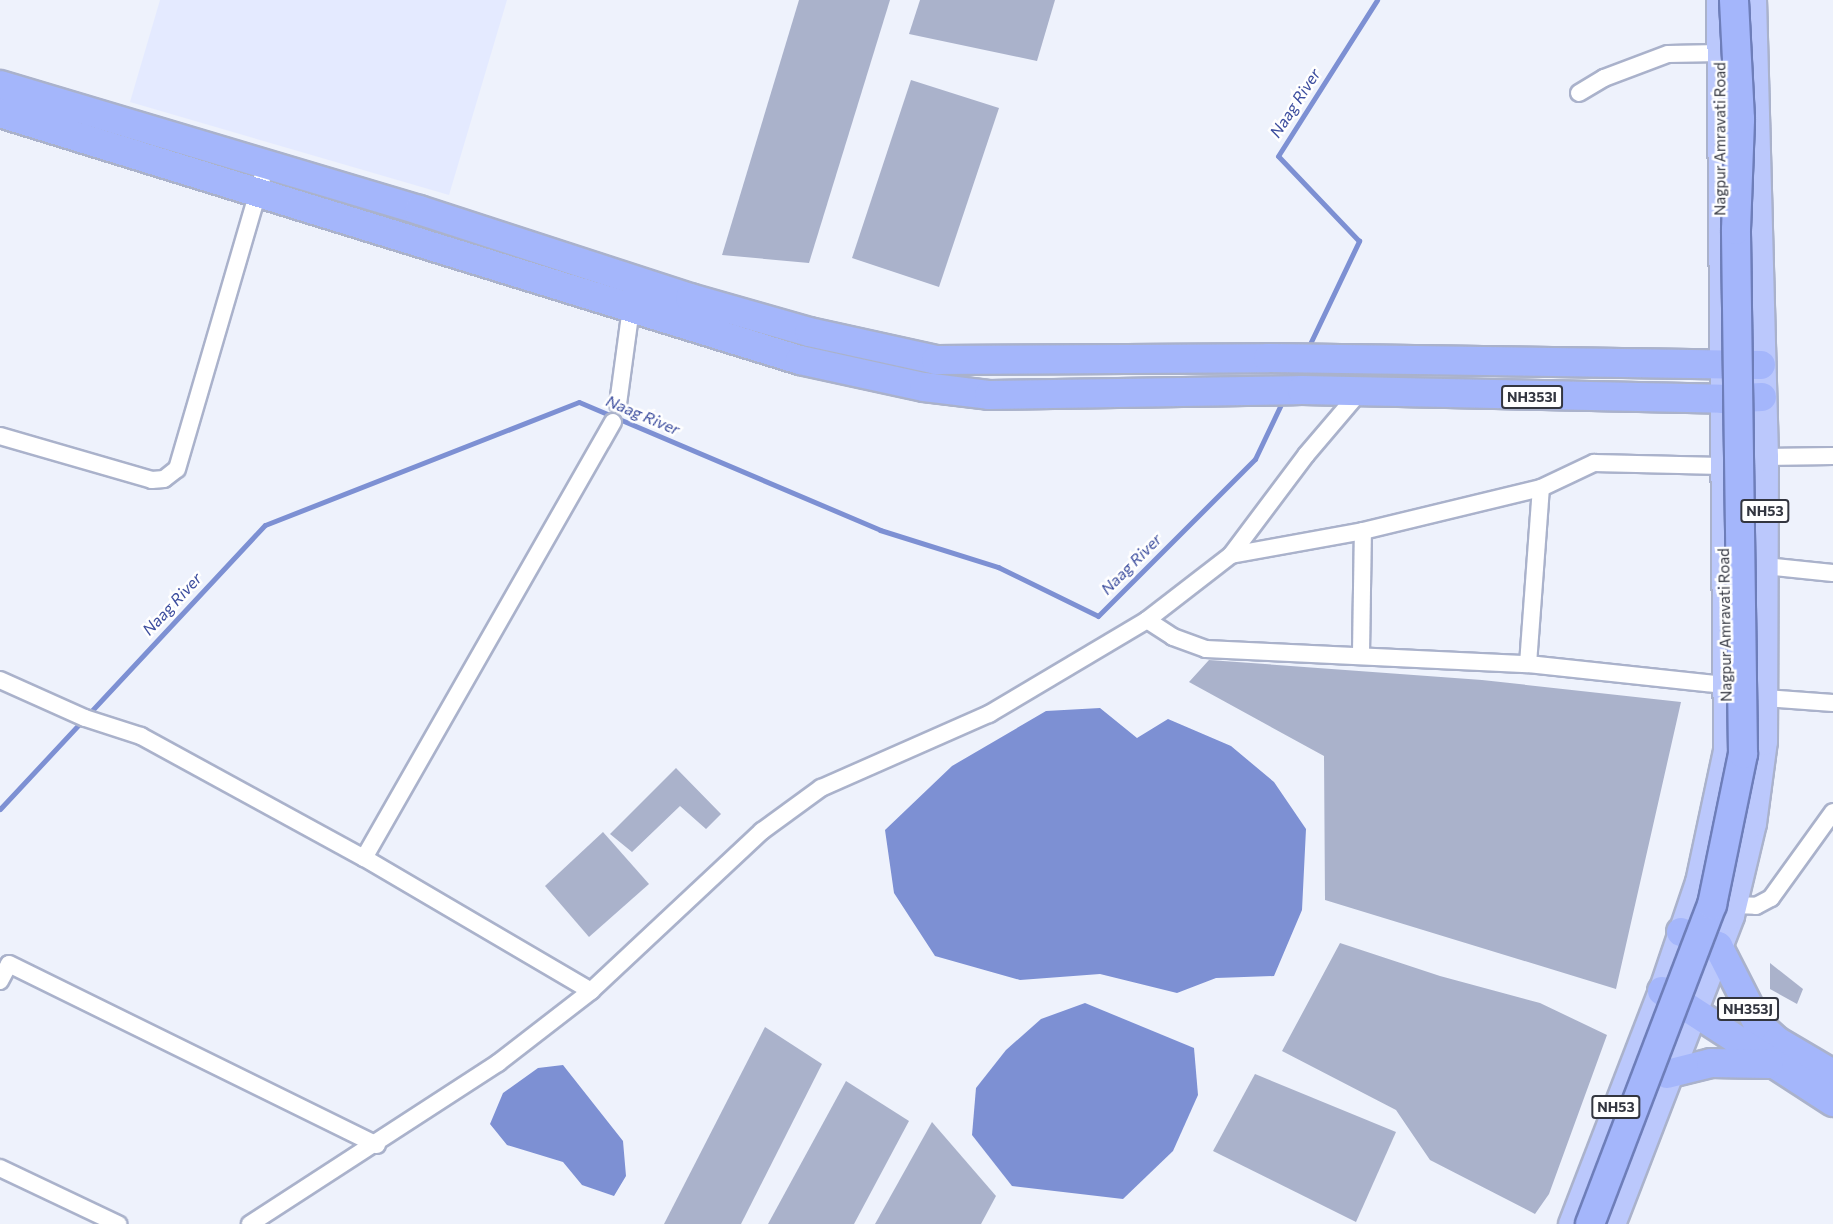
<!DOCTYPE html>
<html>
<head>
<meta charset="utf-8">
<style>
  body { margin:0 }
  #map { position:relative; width:1833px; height:1224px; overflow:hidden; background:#eef2fc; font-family:Commissioner,sans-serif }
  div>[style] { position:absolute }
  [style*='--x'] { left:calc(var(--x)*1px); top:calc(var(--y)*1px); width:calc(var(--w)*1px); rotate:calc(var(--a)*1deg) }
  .built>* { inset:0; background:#e4eaff }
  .water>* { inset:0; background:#7d90d3 }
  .stream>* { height:5px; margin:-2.5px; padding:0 2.5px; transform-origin:2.5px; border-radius:2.5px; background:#7d90d3 }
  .building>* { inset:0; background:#aab2cb }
  .roads { filter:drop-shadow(2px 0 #aab2cb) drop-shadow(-2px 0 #aab2cb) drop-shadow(0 2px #aab2cb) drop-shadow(0 -2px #aab2cb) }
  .minor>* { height:16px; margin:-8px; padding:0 8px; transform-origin:8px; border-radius:8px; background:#fff }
  .primary>* { height:27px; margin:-13.5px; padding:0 13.5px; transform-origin:13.5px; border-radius:13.5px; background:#bbc8fc }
  .trunk>* { height:28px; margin:-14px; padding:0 14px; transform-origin:14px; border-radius:14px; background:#a4b6fb }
  .bridges { filter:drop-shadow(2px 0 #6e7eb9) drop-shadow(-2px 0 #6e7eb9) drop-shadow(0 2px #6e7eb9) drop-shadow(0 -2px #6e7eb9) }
  .trunk-bridge>* { height:28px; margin:-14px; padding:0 14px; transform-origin:14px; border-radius:14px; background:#a4b6fb }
  span { translate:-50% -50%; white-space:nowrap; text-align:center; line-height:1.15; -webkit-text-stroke:5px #fff; paint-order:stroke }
  .shield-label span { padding:2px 4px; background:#fff; border:2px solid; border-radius:4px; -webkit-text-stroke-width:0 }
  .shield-label { font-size:14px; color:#333640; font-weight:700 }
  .street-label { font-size:15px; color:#333640 }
  .water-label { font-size:16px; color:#3c4d9e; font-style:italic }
</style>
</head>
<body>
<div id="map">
  <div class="built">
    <i style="clip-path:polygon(160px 0,507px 0,449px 195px,130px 102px)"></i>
  </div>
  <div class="water">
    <i style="clip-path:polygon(1100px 708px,1137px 738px,1168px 719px,1231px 746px,1274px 782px,1306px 829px,1302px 910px,1274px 976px,1216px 978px,1177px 993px,1100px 974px,1020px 980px,935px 956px,894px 893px,885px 830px,952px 766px,1046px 711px)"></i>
    <i style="clip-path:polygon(1085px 1003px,1194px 1048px,1198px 1095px,1173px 1151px,1123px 1199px,1012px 1186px,972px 1135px,976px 1088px,1006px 1050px,1041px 1019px)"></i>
    <i style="clip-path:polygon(563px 1065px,623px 1141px,626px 1176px,614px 1196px,582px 1185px,563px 1162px,507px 1145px,490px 1124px,503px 1093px,538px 1068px)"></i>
  </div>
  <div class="stream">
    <i style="--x:1308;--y:348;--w:119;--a:-64.5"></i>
    <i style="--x:1359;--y:241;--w:117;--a:-133.6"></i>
    <i style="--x:1278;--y:156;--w:185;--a:-57.6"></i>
    <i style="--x:0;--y:809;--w:388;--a:-47"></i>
    <i style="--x:265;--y:525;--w:337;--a:-21.4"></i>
    <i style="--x:579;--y:402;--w:327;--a:23"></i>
    <i style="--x:880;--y:530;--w:124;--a:17.4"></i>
    <i style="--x:998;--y:567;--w:111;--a:26.1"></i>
    <i style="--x:1098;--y:616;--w:222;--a:-45"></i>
    <i style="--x:1255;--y:459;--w:68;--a:-64.6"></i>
  </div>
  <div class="building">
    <i style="clip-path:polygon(799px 0,890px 0,809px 263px,722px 255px)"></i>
    <i style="clip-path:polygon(920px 0,1055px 0,1037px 61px,909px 34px)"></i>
    <i style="clip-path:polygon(911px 80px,999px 108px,939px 287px,852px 258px)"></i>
    <i style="clip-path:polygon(1209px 660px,1482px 680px,1681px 702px,1616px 989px,1325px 900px,1324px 756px,1189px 682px)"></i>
    <i style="clip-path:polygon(676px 768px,721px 814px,706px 829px,680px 806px,632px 852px,610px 834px)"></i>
    <i style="clip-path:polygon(603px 832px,649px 884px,589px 937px,545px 886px)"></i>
    <i style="clip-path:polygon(1340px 943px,1440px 976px,1540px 1003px,1607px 1035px,1549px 1194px,1535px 1214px,1430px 1160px,1396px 1110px,1282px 1051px)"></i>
    <i style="clip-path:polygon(1770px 963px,1803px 989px,1797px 1004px,1770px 989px)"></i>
    <i style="clip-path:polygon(765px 1027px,822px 1064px,741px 1224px,664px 1224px)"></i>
    <i style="clip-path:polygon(1255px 1074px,1396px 1132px,1356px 1222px,1213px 1151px)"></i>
    <i style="clip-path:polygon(846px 1081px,909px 1121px,854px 1224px,768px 1224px)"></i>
    <i style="clip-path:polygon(932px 1122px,996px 1196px,981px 1224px,875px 1224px)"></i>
  </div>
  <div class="roads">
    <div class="minor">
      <i style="--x:1579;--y:93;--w:29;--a:-31"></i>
      <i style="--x:1604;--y:78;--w:68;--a:-20.6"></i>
      <i style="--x:1668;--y:54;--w:52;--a:-1.1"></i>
      <i style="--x:618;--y:404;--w:97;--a:-82.3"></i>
      <i style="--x:0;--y:436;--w:158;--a:16.1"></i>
      <i style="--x:152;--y:480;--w:12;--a:-5"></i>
      <i style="--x:164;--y:479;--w:16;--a:-38"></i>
      <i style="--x:177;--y:469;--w:318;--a:-73.7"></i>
      <i style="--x:1764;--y:457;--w:69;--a:-0.8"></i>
      <i style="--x:1231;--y:555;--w:134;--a:-10.3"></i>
      <i style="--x:1363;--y:531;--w:183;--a:-13.6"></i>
      <i style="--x:1541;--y:488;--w:59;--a:-25.3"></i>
      <i style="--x:1594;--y:463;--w:128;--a:1.3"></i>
      <i style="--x:1765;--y:566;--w:68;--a:5.9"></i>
      <i style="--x:1147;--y:620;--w:31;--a:33"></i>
      <i style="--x:1173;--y:637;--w:35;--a:20"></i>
      <i style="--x:1206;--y:649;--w:322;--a:2.7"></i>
      <i style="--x:1528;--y:664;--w:199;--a:6.1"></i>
      <i style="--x:1361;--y:653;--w:122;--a:-89.1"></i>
      <i style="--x:1528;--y:664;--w:176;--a:-85.8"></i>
      <i style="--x:0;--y:680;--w:93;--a:24.1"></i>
      <i style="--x:85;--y:718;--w:59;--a:17.8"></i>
      <i style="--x:141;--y:736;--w:254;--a:28.7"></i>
      <i style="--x:1765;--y:698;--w:68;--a:4.2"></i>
      <i style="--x:1733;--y:905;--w:23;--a:2"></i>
      <i style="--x:1756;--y:906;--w:17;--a:-28"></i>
      <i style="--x:1771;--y:898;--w:106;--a:-54.2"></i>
      <i style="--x:0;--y:981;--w:19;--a:-62"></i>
      <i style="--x:9;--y:964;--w:410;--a:26.2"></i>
      <i style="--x:591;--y:991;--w:263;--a:-149.6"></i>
      <i style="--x:364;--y:858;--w:502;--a:-60.27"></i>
      <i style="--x:0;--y:1168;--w:131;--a:25.4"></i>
      <i style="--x:250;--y:1224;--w:296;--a:-33"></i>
      <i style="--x:498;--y:1063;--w:118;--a:-37.7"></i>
      <i style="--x:591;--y:991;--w:234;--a:-43.1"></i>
      <i style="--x:762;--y:831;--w:73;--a:-36.1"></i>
      <i style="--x:821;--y:788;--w:184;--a:-23.8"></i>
      <i style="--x:989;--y:714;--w:184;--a:-30.7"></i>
      <i style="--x:1147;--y:620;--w:106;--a:-37.7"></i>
      <i style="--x:1231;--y:555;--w:125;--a:-53.1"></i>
      <i style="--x:1306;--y:455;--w:80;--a:-49.6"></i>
    </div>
    <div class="primary">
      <i style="--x:1572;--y:1224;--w:250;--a:-68.9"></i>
      <i style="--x:1662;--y:991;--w:115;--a:-71.3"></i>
      <i style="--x:1699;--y:882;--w:135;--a:-78"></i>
      <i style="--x:1727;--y:750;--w:750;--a:-90.53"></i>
      <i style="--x:1611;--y:1224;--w:331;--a:-68.9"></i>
      <i style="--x:1730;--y:915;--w:95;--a:-76.6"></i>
      <i style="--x:1752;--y:823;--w:83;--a:-82.4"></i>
      <i style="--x:1763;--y:741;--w:284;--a:-89.8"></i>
      <i style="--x:1764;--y:457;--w:457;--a:-91.5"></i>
    </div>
    <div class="trunk">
      <i style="--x:0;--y:85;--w:437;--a:16.6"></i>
      <i style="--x:419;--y:210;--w:285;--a:18"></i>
      <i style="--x:690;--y:298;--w:124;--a:15.9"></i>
      <i style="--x:809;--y:332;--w:130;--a:12.4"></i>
      <i style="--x:936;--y:360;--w:332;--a:-0.3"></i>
      <i style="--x:1268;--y:358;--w:493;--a:0.8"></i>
      <i style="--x:0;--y:113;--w:837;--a:17.16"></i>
      <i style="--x:800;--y:360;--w:127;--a:12.3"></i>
      <i style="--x:924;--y:387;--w:65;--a:7"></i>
      <i style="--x:989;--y:395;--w:313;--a:-0.9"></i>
      <i style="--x:1302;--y:390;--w:421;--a:1.2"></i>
      <i style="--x:1723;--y:399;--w:39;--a:-3"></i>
      <i style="--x:1681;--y:932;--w:40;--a:21"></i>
      <i style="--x:1718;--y:946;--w:88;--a:62.9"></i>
      <i style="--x:1758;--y:1024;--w:25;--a:42"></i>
      <i style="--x:1777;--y:1041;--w:65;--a:30.5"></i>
      <i style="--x:1662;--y:991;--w:204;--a:33"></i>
      <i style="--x:1667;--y:1074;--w:45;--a:-14"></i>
      <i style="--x:1711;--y:1063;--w:58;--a:1"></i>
    </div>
  </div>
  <div class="bridges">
    <div class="trunk-bridge">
      <i style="--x:1590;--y:1224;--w:342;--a:-69.1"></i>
      <i style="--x:1712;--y:905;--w:154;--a:-78.4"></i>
      <i style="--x:1743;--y:754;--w:524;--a:-90.77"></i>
      <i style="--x:1736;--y:230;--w:111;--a:-87.9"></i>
      <i style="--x:1740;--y:119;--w:119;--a:-92.9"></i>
    </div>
  </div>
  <div class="shield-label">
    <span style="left:1532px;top:397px">NH353I</span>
    <span style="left:1765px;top:511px">NH53</span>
    <span style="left:1748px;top:1009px">NH353J</span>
    <span style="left:1616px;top:1107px">NH53</span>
  </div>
  <div class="street-label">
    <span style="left:1720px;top:139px;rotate:-90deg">Nagpur Amravati Road</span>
    <span style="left:1725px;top:625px;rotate:-91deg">Nagpur Amravati Road</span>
  </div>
  <div class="water-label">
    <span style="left:1295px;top:103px;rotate:-57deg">Naag River</span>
    <span style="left:643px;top:415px;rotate:23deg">Naag River</span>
    <span style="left:1131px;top:564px;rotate:-45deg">Naag River</span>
    <span style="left:172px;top:604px;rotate:-47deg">Naag River</span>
  </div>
</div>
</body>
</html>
